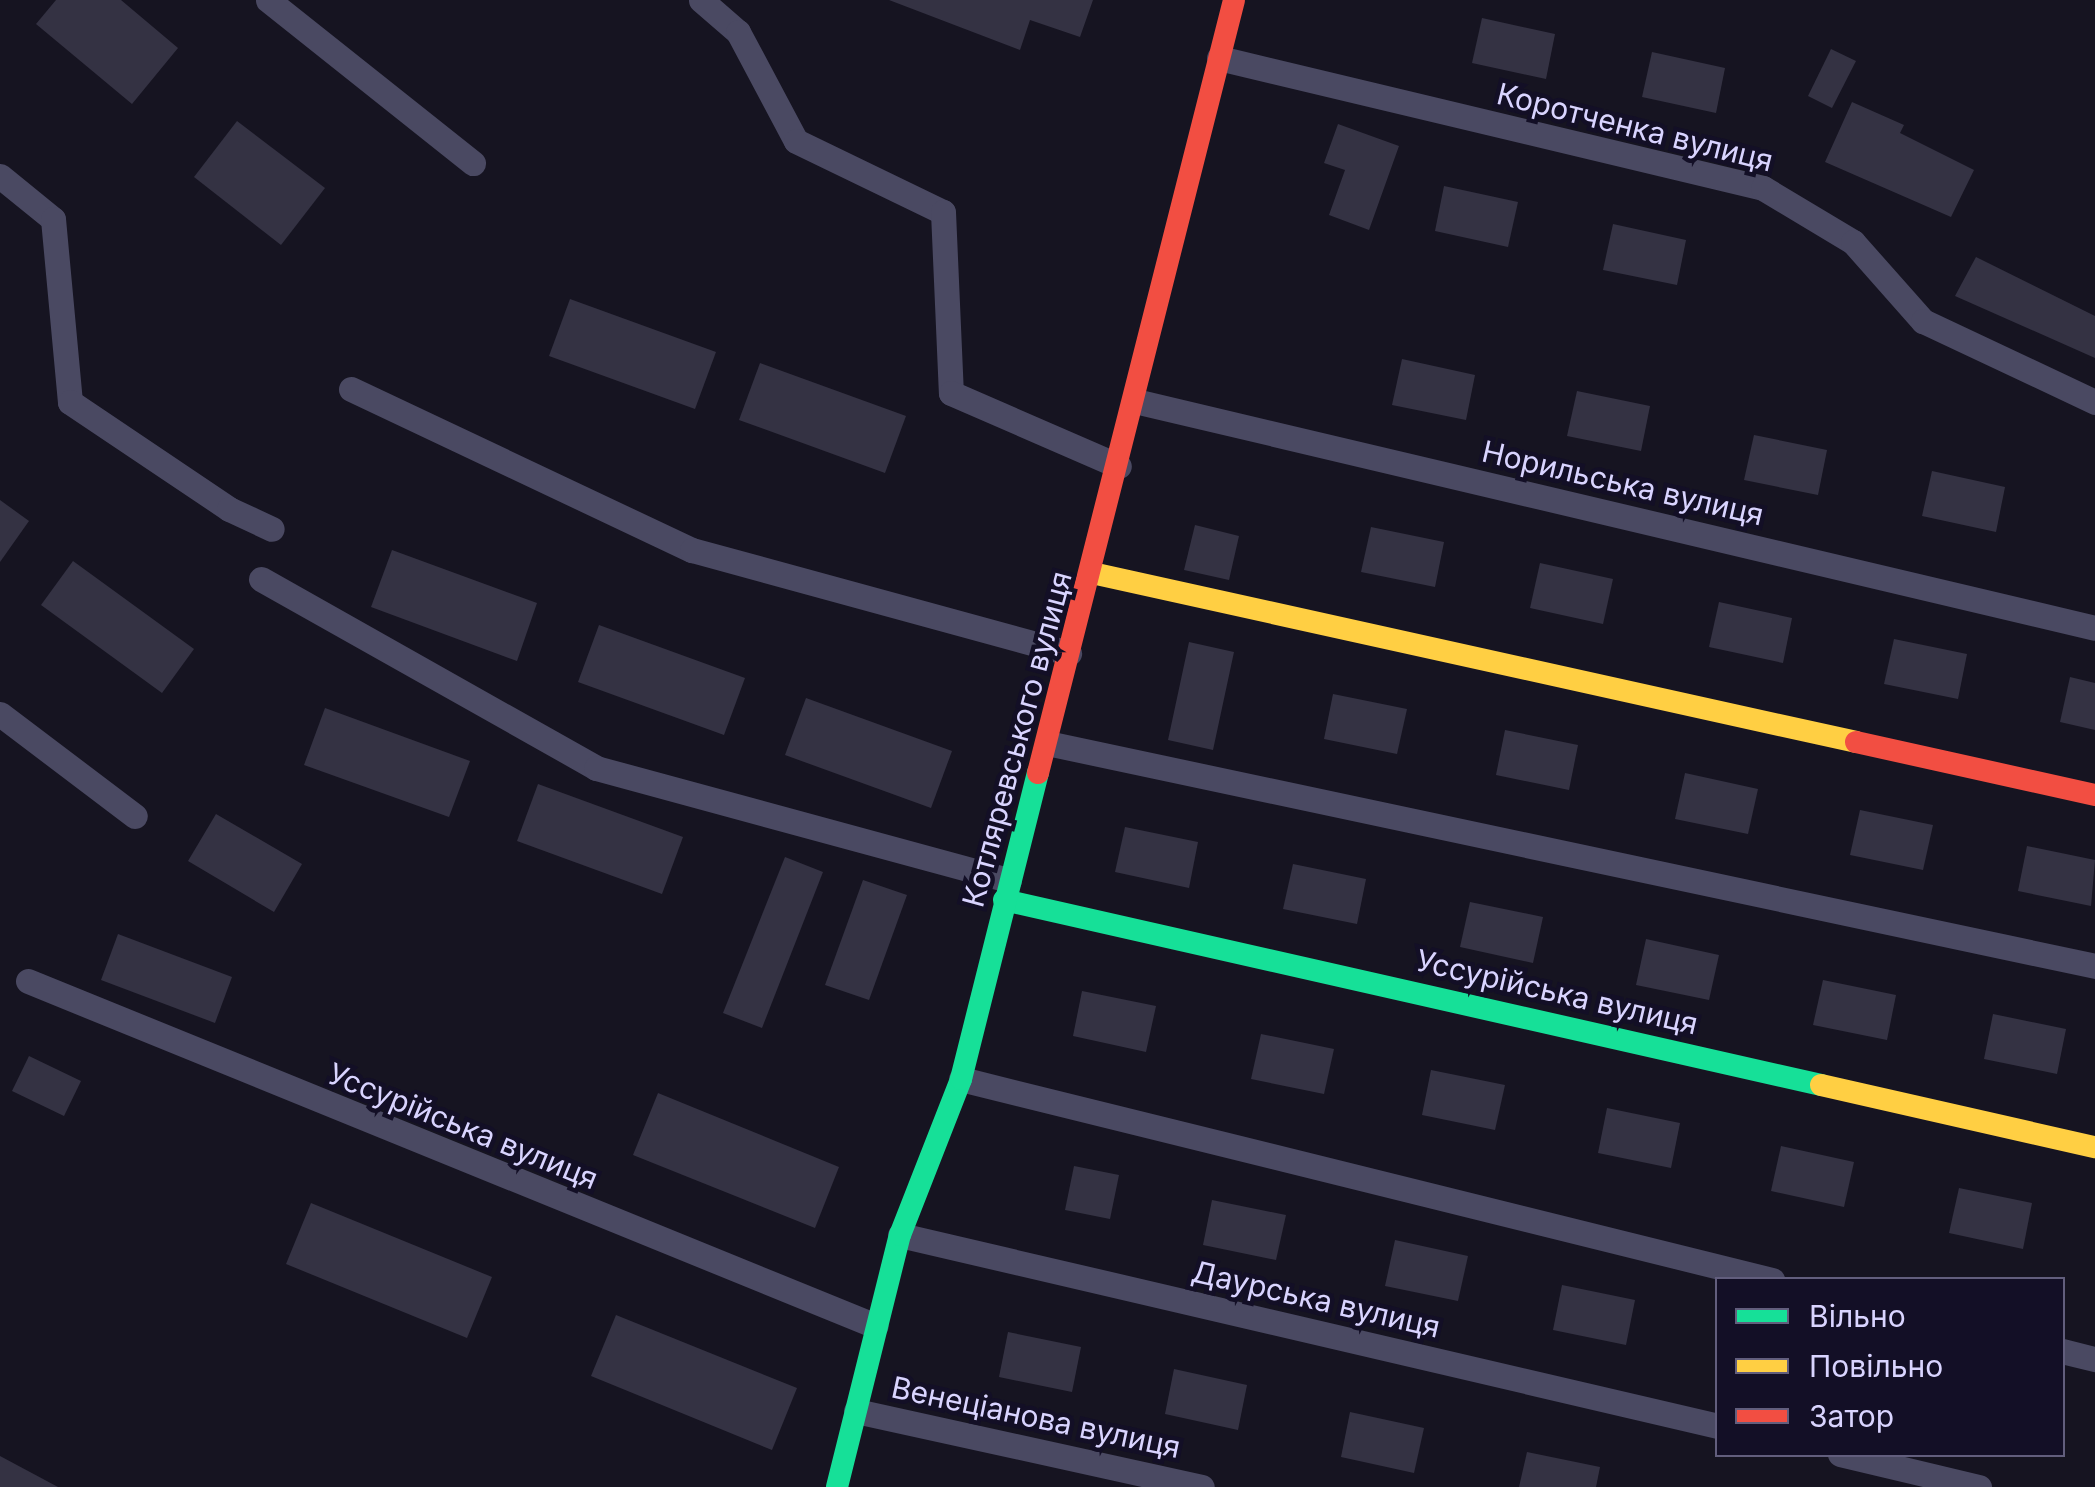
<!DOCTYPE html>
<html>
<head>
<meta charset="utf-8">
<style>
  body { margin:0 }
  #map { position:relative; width:2095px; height:1487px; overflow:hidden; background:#161421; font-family:Inter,sans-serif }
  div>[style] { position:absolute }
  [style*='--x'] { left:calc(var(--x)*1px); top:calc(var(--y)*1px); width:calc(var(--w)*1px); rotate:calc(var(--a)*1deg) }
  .building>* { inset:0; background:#343243 }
  .street>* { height:25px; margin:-12.5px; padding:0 12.5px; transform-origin:12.5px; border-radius:12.5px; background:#4a4962 }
  .fast>* { height:22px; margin:-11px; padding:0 11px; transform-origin:11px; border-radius:11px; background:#16e098 }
  .slow>* { height:22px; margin:-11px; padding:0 11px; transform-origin:11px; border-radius:11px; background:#ffcf43 }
  .jam>* { height:22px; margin:-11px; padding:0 11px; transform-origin:11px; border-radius:11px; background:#f24e42 }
  span { translate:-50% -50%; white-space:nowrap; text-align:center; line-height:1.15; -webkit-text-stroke:9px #130f26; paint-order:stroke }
  .street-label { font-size:30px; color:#d9d4ff }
  .legend { position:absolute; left:1715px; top:1277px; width:350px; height:180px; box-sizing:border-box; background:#130f26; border:2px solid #625e7d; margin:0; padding:12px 18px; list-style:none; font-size:30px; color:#d9d4ff }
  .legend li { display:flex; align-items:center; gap:20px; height:50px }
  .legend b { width:50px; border:2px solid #625e7d }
</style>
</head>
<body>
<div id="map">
  <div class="building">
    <i style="clip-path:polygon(56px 0,121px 0,178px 48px,132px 104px,36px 24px)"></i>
    <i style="clip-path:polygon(889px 0,1093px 0,1080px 37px,1030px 20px,1020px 50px)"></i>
    <i style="clip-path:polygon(1482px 18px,1555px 34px,1546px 79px,1472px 63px)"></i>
    <i style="clip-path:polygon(1831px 49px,1856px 61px,1832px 108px,1808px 96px)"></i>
    <i style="clip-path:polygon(1652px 52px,1725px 68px,1716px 113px,1642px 97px)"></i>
    <i style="clip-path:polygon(1852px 102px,1904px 125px,1900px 133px,1974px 170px,1951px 217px,1825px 162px)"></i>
    <i style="clip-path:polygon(237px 121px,325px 188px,281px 245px,194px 177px)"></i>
    <i style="clip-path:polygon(1338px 124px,1399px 146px,1369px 230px,1329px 215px,1345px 170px,1324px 163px)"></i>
    <i style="clip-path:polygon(1444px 186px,1518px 202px,1508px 247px,1435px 231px)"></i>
    <i style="clip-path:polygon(1613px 224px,1686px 240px,1677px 285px,1603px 270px)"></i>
    <i style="clip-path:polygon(1976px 257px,2095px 316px,2095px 358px,1955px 296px)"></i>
    <i style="clip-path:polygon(570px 299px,716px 352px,695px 409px,549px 356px)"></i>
    <i style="clip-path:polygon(1402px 359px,1475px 375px,1466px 420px,1392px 405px)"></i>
    <i style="clip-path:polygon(760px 363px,906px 416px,885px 473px,739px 420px)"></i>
    <i style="clip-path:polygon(1577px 391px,1650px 406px,1641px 451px,1567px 436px)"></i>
    <i style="clip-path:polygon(1754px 435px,1827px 450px,1818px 495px,1744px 480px)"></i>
    <i style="clip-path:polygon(1932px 471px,2005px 487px,1996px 532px,1922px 516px)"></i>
    <i style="clip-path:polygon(0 500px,29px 521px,0 562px)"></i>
    <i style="clip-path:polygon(1195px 525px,1239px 536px,1229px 580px,1184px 570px)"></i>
    <i style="clip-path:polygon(1371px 527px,1444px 542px,1435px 587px,1361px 572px)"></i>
    <i style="clip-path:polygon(392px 550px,537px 603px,517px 661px,371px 607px)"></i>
    <i style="clip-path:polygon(73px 561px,194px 649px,162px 693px,41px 605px)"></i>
    <i style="clip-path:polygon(1540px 563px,1613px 579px,1603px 624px,1530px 608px)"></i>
    <i style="clip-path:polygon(1719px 602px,1792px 618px,1783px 663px,1709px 647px)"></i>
    <i style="clip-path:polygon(599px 625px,745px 678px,724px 735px,578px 682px)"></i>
    <i style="clip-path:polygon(1894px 639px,1967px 654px,1958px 699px,1884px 684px)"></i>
    <i style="clip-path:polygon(1189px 642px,1234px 652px,1213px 750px,1168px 740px)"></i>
    <i style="clip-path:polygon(2070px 677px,2095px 683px,2095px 730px,2060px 722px)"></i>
    <i style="clip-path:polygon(1333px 694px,1407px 709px,1397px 754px,1324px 739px)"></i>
    <i style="clip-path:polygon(806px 698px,952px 751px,931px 808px,785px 755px)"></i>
    <i style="clip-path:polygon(325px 708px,470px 761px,449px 817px,304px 765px)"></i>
    <i style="clip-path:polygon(1505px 730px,1578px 745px,1569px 790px,1496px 775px)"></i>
    <i style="clip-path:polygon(1685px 773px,1758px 789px,1748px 834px,1675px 819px)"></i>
    <i style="clip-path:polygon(538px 784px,683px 837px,662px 894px,517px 841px)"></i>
    <i style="clip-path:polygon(1860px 810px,1933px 825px,1923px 870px,1850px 855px)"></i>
    <i style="clip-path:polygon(216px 814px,302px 864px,274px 912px,188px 861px)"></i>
    <i style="clip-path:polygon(1125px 827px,1198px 842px,1189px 888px,1115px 872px)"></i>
    <i style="clip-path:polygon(2027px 846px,2095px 860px,2091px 906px,2018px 891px)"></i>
    <i style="clip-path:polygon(785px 857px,823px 872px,762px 1028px,723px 1013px)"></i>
    <i style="clip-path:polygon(1293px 864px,1366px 879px,1357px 924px,1283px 909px)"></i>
    <i style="clip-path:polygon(863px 880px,907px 895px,869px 1000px,825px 985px)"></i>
    <i style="clip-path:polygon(1470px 902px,1543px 917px,1533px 963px,1460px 947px)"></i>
    <i style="clip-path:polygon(118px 934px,232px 977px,215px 1023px,101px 980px)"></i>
    <i style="clip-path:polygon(1646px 939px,1719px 955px,1709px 1000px,1636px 985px)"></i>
    <i style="clip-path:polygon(1823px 980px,1896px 995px,1887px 1040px,1813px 1025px)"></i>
    <i style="clip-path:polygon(1082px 991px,1156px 1006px,1146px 1052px,1073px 1036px)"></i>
    <i style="clip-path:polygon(1993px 1014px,2066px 1029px,2057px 1074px,1984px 1059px)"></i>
    <i style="clip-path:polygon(1261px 1034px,1334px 1049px,1324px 1094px,1251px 1079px)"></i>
    <i style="clip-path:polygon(29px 1056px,81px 1081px,64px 1116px,12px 1091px)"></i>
    <i style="clip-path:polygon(1431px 1070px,1505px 1085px,1495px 1130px,1422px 1115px)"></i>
    <i style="clip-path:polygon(658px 1093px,839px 1167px,815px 1228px,633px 1155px)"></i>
    <i style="clip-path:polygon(1607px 1108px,1680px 1123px,1671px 1168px,1598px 1153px)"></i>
    <i style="clip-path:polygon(1781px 1146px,1854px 1162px,1844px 1207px,1771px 1191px)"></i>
    <i style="clip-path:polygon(1074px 1166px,1119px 1175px,1110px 1219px,1065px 1210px)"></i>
    <i style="clip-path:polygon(1959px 1188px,2032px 1203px,2023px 1249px,1949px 1233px)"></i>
    <i style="clip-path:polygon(1212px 1200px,1286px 1215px,1276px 1260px,1203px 1245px)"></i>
    <i style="clip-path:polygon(311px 1203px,492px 1277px,467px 1338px,286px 1264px)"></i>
    <i style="clip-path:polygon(1395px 1240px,1468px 1256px,1458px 1301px,1385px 1286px)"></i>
    <i style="clip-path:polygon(1562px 1285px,1635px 1300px,1626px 1345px,1553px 1330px)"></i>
    <i style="clip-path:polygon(616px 1315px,797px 1388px,772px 1450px,591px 1376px)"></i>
    <i style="clip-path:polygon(1008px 1332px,1081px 1347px,1072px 1392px,999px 1377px)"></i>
    <i style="clip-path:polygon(1174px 1369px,1247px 1385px,1238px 1430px,1165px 1414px)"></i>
    <i style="clip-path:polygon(1350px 1412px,1424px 1428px,1414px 1473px,1341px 1457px)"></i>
    <i style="clip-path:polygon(1527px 1452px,1600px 1467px,1596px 1487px,1519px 1487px)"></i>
    <i style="clip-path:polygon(0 1456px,58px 1487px,0 1487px)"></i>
  </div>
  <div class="street">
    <i style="--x:268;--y:0;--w:262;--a:38.5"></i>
    <i style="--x:701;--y:0;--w:49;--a:40.9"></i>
    <i style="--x:738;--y:32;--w:123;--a:62"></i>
    <i style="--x:796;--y:141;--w:163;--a:25.8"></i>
    <i style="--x:943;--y:212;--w:181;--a:87.5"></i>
    <i style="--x:951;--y:393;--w:183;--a:23.5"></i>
    <i style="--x:1219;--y:58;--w:559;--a:13.44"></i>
    <i style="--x:1763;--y:188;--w:105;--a:31"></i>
    <i style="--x:1853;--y:242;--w:106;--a:48.5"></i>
    <i style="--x:1923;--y:321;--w:190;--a:25.2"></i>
    <i style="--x:0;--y:176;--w:68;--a:39.1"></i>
    <i style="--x:53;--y:219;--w:184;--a:84.7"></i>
    <i style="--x:70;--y:402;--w:192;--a:33.9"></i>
    <i style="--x:229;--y:509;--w:47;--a:24.9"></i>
    <i style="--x:351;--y:389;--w:377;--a:25.3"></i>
    <i style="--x:692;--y:550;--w:391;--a:15.3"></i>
    <i style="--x:1135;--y:401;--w:986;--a:13.3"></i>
    <i style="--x:261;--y:579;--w:385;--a:29.4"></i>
    <i style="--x:596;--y:768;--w:428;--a:15.2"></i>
    <i style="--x:0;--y:714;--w:169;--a:37.1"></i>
    <i style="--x:1047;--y:743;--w:1071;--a:12.01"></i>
    <i style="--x:28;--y:981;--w:915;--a:22.14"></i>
    <i style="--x:961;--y:1079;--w:836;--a:13.92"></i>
    <i style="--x:900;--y:1235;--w:840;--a:13.14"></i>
    <i style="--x:2062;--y:1351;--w:34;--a:14"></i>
    <i style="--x:856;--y:1411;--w:354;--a:12.4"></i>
    <i style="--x:1840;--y:1454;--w:143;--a:13.4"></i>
  </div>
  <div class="fast">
    <i style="--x:1004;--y:900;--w:838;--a:12.76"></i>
    <i style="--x:837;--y:1487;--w:260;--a:-76"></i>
    <i style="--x:900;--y:1235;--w:168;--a:-68.6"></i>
    <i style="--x:961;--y:1079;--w:316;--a:-75.9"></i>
  </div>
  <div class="slow">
    <i style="--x:1092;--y:573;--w:782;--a:12.47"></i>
    <i style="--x:1821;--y:1085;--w:281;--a:12.8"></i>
  </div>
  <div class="jam">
    <i style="--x:1856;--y:742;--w:245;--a:12.5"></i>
    <i style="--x:1038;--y:773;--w:797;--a:-75.77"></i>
  </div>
  <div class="street-label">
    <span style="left:1635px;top:127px;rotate:14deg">Коротченка вулиця</span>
    <span style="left:1623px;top:483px;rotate:13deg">Норильська вулиця</span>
    <span style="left:1017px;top:739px;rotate:-75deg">Котляревського вулиця</span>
    <span style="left:1557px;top:992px;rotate:13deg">Уссурійська вулиця</span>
    <span style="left:463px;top:1126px;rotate:22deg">Уссурійська вулиця</span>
    <span style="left:1316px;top:1299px;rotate:13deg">Даурська вулиця</span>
    <span style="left:1036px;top:1417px;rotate:12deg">Венеціанова вулиця</span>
  </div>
  <ul class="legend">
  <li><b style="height:12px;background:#16e098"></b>Вільно</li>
  <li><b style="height:12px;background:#ffcf43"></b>Повільно</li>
  <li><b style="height:12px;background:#f24e42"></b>Затор</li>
  </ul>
</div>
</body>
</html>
